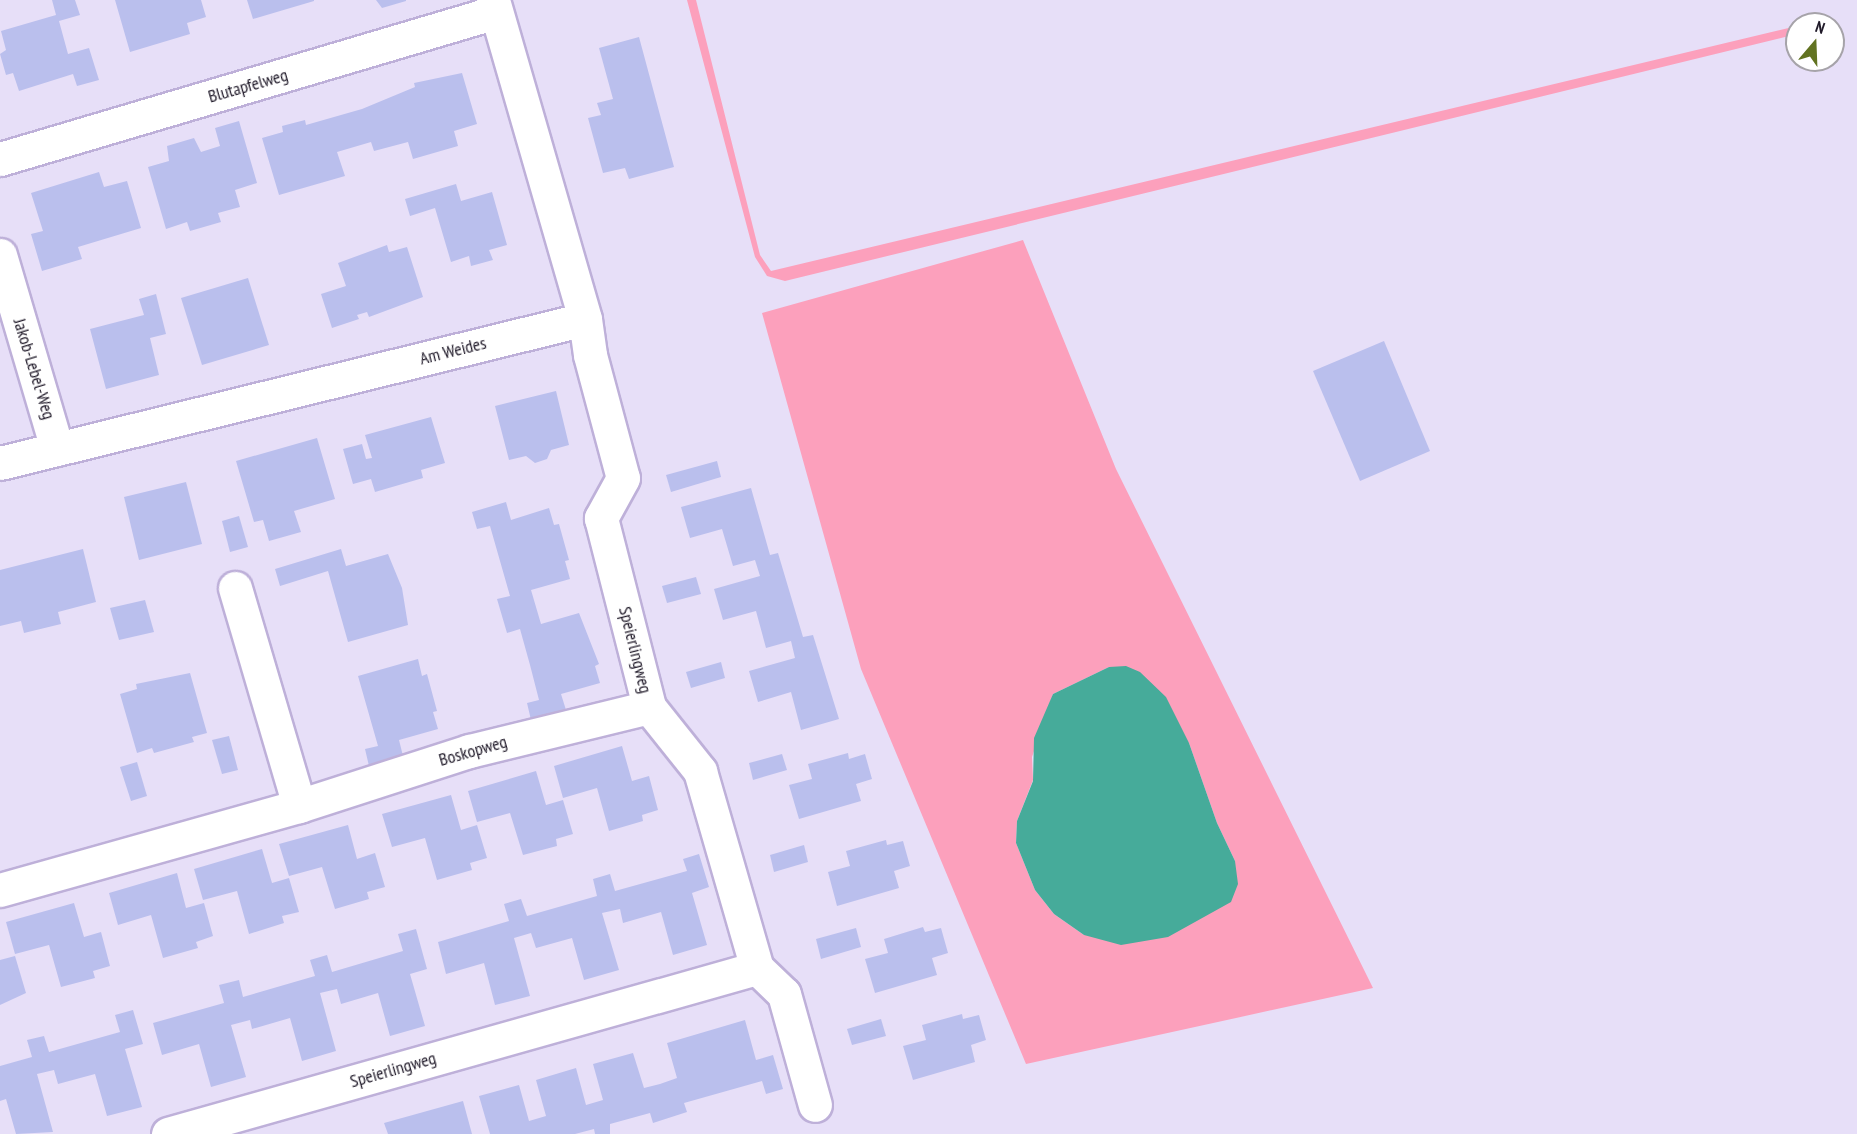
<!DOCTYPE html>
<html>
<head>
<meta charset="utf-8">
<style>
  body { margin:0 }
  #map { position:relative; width:1857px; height:1134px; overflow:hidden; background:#e7dff8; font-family:"PT Sans Narrow",sans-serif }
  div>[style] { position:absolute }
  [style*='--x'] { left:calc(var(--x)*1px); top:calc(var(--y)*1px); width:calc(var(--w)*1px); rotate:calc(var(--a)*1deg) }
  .green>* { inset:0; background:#fca0bc }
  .water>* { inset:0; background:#46ab9a }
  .building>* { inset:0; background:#babfed }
  .roads { filter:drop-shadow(2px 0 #beb0d9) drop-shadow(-2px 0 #beb0d9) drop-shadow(0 2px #beb0d9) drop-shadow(0 -2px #beb0d9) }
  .minor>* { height:33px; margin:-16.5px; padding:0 16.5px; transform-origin:16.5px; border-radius:16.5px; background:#fff }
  span { translate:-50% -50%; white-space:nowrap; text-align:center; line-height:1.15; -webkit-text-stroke:6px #fff; paint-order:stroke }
  .street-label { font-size:18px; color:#201a29 }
  .north { position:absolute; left:1785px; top:12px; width:60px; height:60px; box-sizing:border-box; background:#fff; border:2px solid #a6a3a9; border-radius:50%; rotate:19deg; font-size:16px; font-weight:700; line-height:24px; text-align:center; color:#201a29 }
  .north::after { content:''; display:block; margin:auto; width:21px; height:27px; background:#627321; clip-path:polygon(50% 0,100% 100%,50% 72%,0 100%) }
</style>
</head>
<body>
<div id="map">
  <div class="green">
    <i style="clip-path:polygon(687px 0,696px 0,760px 255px,771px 271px,1797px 26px,1797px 34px,785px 281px,767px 276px,755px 257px)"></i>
    <i style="clip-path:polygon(evenodd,1023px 240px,1116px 469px,1373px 988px,1026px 1064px,861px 669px,762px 313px,1023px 240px,1109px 667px,1189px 743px,1217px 823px,1235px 861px,1084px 935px,1054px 914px,1035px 890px,1016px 843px,1017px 821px,1033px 780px,1032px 757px,1053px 694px,1109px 667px)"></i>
  </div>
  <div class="water">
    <i style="clip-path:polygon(1126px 666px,1140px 672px,1166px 697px,1189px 743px,1217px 823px,1235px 861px,1238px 884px,1231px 902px,1168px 937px,1121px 945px,1084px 935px,1054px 914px,1035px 890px,1016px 843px,1017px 821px,1033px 781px,1034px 738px,1053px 694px,1109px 667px)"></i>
  </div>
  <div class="building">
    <i style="clip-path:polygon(52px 0,75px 0,80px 15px,59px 21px,68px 54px,89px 48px,99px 80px,77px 86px,73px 74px,19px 91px,13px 73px,6px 75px,0 54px,6px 50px,1px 31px,56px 15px)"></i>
    <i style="clip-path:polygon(115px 0,201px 0,206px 17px,187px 23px,190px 34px,130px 52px)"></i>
    <i style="clip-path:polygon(247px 0,314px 0,314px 1px,253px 19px)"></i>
    <i style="clip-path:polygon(376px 0,406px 0,406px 1px,382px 8px)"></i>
    <i style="clip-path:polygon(639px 37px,674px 167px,629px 179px,625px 168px,603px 173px,588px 118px,601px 115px,597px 103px,613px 99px,599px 48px)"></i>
    <i style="clip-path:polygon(462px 73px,477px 124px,454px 131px,458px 146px,413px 159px,408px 142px,374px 151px,371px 142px,337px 152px,345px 176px,279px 195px,262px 138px,283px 132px,282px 126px,305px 120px,306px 125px,362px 109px,415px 87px,414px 83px)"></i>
    <i style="clip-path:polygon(239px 121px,257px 183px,235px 190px,240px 207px,218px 213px,221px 222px,190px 231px,187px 222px,166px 229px,148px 167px,169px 161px,167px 146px,194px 138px,201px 152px,220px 146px,215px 128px)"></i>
    <i style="clip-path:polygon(99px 172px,104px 187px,127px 181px,141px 228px,78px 247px,82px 259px,42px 271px,31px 234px,43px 231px,31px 193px)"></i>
    <i style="clip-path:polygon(456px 184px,461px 201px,492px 192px,507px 245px,489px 250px,493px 260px,471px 266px,469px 256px,451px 262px,435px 208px,410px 216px,405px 199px)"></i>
    <i style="clip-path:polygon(387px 245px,389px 252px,407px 247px,423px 297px,369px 317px,367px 312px,357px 315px,359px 319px,332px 328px,321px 294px,346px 286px,338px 263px)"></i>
    <i style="clip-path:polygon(248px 278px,269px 345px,202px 365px,181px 298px)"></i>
    <i style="clip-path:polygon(156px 294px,166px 334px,150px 338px,159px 375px,106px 389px,90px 329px,144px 315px,139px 299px)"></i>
    <i style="clip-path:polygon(1384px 341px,1430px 451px,1360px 481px,1313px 371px)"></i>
    <i style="clip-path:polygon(556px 391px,569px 445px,551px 450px,547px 459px,535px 463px,526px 456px,509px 460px,495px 406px)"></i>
    <i style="clip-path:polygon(431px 417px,445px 463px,421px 470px,423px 478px,375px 492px,371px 479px,353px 484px,343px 449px,362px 444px,366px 459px,372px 458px,365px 435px)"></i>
    <i style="clip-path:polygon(317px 438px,335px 499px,294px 511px,301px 532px,269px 541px,263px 520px,254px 522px,236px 461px)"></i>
    <i style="clip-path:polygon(717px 461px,721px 477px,671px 492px,666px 475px)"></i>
    <i style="clip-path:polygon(186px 482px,202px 544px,139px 560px,124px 497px)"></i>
    <i style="clip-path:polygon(751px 488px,770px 555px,778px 553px,803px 637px,813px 635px,839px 719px,801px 730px,791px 692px,758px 702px,749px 671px,795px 658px,791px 641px,766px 648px,756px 611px,723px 620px,714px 589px,760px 576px,755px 560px,733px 566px,722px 529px,690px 538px,681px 507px)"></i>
    <i style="clip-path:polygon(506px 502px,511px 520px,549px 508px,554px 525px,559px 524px,569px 560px,565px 561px,570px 579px,531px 590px,541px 624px,579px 613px,599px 664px,595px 666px,600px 683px,561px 694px,566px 710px,531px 720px,527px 703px,539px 700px,530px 665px,520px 629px,507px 633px,497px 599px,510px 596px,490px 526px,477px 529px,472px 512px)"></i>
    <i style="clip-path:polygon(239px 516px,248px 547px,230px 552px,222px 521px)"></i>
    <i style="clip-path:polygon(83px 549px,96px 602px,58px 612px,61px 624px,24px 633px,21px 621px,0 626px,0 570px)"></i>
    <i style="clip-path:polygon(341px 549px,346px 566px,388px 554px,402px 588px,408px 625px,348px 642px,328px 571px,280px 586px,275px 569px)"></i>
    <i style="clip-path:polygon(696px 577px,701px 594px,667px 603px,662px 586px)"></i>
    <i style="clip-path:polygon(145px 600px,154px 632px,119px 640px,110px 608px)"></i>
    <i style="clip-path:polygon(418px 659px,422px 676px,427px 674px,437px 711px,433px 712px,438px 729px,399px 740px,403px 756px,369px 766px,365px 749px,378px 746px,358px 676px)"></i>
    <i style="clip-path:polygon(721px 662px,725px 678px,691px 688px,686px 672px)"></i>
    <i style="clip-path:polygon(190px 673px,207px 733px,192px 737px,194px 742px,154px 753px,152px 748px,137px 753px,120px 694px,137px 689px,136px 684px)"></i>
    <i style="clip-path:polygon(229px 736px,238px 770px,222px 774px,212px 740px)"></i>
    <i style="clip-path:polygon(622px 746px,632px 781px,649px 776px,658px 810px,642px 815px,643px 821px,609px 831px,597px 788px,563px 798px,554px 766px)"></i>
    <i style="clip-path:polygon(848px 753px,849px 759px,865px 754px,872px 779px,856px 784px,861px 801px,799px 819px,789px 785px,812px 779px,808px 764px)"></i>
    <i style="clip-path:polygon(782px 754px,787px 770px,753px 780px,749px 763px)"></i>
    <i style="clip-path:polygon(137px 762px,147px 796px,131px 801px,120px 767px)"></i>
    <i style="clip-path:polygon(536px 771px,546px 805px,563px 800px,573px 834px,556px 839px,557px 846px,523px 855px,510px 813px,477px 822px,468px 791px)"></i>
    <i style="clip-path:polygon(451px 795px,461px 830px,477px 825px,487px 858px,470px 863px,472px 870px,437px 880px,425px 838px,392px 847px,382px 814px)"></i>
    <i style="clip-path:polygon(348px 825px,357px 859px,375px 853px,385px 887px,367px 892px,369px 899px,335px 909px,322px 867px,289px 876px,279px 844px)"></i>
    <i style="clip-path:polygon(886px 840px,887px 845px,903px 841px,910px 866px,894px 871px,899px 888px,837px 906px,828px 872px,850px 866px,846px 851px)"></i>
    <i style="clip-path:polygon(804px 845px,808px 862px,774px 872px,770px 855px)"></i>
    <i style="clip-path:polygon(262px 849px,272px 883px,289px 878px,299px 912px,282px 916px,284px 923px,249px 934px,237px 891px,203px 900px,194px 869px)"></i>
    <i style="clip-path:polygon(699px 854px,709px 887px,692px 893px,707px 945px,673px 955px,661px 912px,623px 923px,620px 909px,602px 913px,619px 970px,584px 980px,572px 938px,536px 948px,531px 933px,514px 938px,530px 996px,495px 1005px,484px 963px,446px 974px,438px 942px,509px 921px,504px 904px,521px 899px,527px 916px,597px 896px,593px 879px,610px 874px,615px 891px,687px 871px,683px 859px)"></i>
    <i style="clip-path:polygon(177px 873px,186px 908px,204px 903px,213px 936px,196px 942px,198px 948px,163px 958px,151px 915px,118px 925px,109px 893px)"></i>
    <i style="clip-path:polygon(74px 903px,84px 937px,101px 932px,110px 966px,93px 971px,95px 978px,61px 987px,49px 945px,15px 954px,6px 922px)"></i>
    <i style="clip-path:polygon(923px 927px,925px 932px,941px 928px,948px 953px,932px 958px,937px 975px,875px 993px,865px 959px,888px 953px,884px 939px)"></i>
    <i style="clip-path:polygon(856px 928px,861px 947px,821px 959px,816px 939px)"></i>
    <i style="clip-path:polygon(416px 929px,427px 969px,410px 974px,425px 1026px,390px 1036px,378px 993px,341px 1004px,337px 989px,320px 993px,336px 1051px,302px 1061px,290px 1018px,252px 1029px,250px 1020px,231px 1025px,246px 1077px,211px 1087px,199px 1044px,162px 1055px,153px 1023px,224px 1003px,219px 985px,239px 980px,243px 997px,315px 976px,310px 960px,327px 955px,332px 972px,403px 951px,398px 934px)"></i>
    <i style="clip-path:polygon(15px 956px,26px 993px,0 1005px,0 960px)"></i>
    <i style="clip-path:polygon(133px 1010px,143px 1044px,125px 1049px,142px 1107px,107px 1116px,95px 1074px,58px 1084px,54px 1070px,37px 1074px,53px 1132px,16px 1134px,6px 1099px,0 1101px,0 1066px,32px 1057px,27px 1040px,44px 1036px,49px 1052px,120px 1032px,115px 1015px)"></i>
    <i style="clip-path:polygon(962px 1014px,963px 1019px,979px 1015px,986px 1040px,971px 1045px,975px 1062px,913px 1080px,903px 1046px,926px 1040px,922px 1025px)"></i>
    <i style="clip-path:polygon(881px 1019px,886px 1036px,852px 1045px,847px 1029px)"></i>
    <i style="clip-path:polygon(745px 1020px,756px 1060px,773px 1055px,783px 1089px,766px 1094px,762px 1081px,684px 1103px,687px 1112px,653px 1123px,650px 1113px,610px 1124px,610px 1134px,595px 1134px,594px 1129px,575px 1134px,490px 1134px,479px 1096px,519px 1085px,529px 1121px,546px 1116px,536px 1080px,576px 1068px,586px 1105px,603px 1100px,593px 1064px,633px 1053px,644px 1088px,660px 1084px,677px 1078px,667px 1043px)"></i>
    <i style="clip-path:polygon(463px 1101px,472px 1134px,388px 1134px,384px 1123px)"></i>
  </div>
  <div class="roads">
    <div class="minor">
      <i style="--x:493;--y:0;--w:332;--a:73.9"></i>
      <i style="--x:585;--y:319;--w:36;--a:82"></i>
      <i style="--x:590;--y:355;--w:127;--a:75"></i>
      <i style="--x:623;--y:478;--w:46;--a:118.8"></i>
      <i style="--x:601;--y:518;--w:195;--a:75.7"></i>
      <i style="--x:649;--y:707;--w:82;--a:51.4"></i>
      <i style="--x:700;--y:771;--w:205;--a:73.9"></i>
      <i style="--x:757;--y:968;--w:37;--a:44"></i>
      <i style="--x:784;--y:994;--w:115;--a:74.4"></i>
      <i style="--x:0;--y:159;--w:517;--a:-16.51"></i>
      <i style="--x:0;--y:255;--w:202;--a:73.6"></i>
      <i style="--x:0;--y:463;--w:602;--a:-13.83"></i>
      <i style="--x:235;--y:588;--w:227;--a:73.6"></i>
      <i style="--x:0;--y:890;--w:311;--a:-15.7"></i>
      <i style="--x:299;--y:806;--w:179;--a:-17.9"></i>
      <i style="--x:469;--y:751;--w:185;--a:-13.7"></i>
      <i style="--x:168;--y:1134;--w:612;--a:-15.74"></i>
    </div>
  </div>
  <div class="street-label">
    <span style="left:248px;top:86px;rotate:-16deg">Blutapfelweg</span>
    <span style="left:453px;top:351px;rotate:-14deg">Am Weides</span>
    <span style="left:34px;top:369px;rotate:73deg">Jakob-Lebel-Weg</span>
    <span style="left:635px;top:650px;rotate:76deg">Speierlingweg</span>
    <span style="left:473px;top:751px;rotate:-16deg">Boskopweg</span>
    <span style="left:393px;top:1070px;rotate:-16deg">Speierlingweg</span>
  </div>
  <div class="north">N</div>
</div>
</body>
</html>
